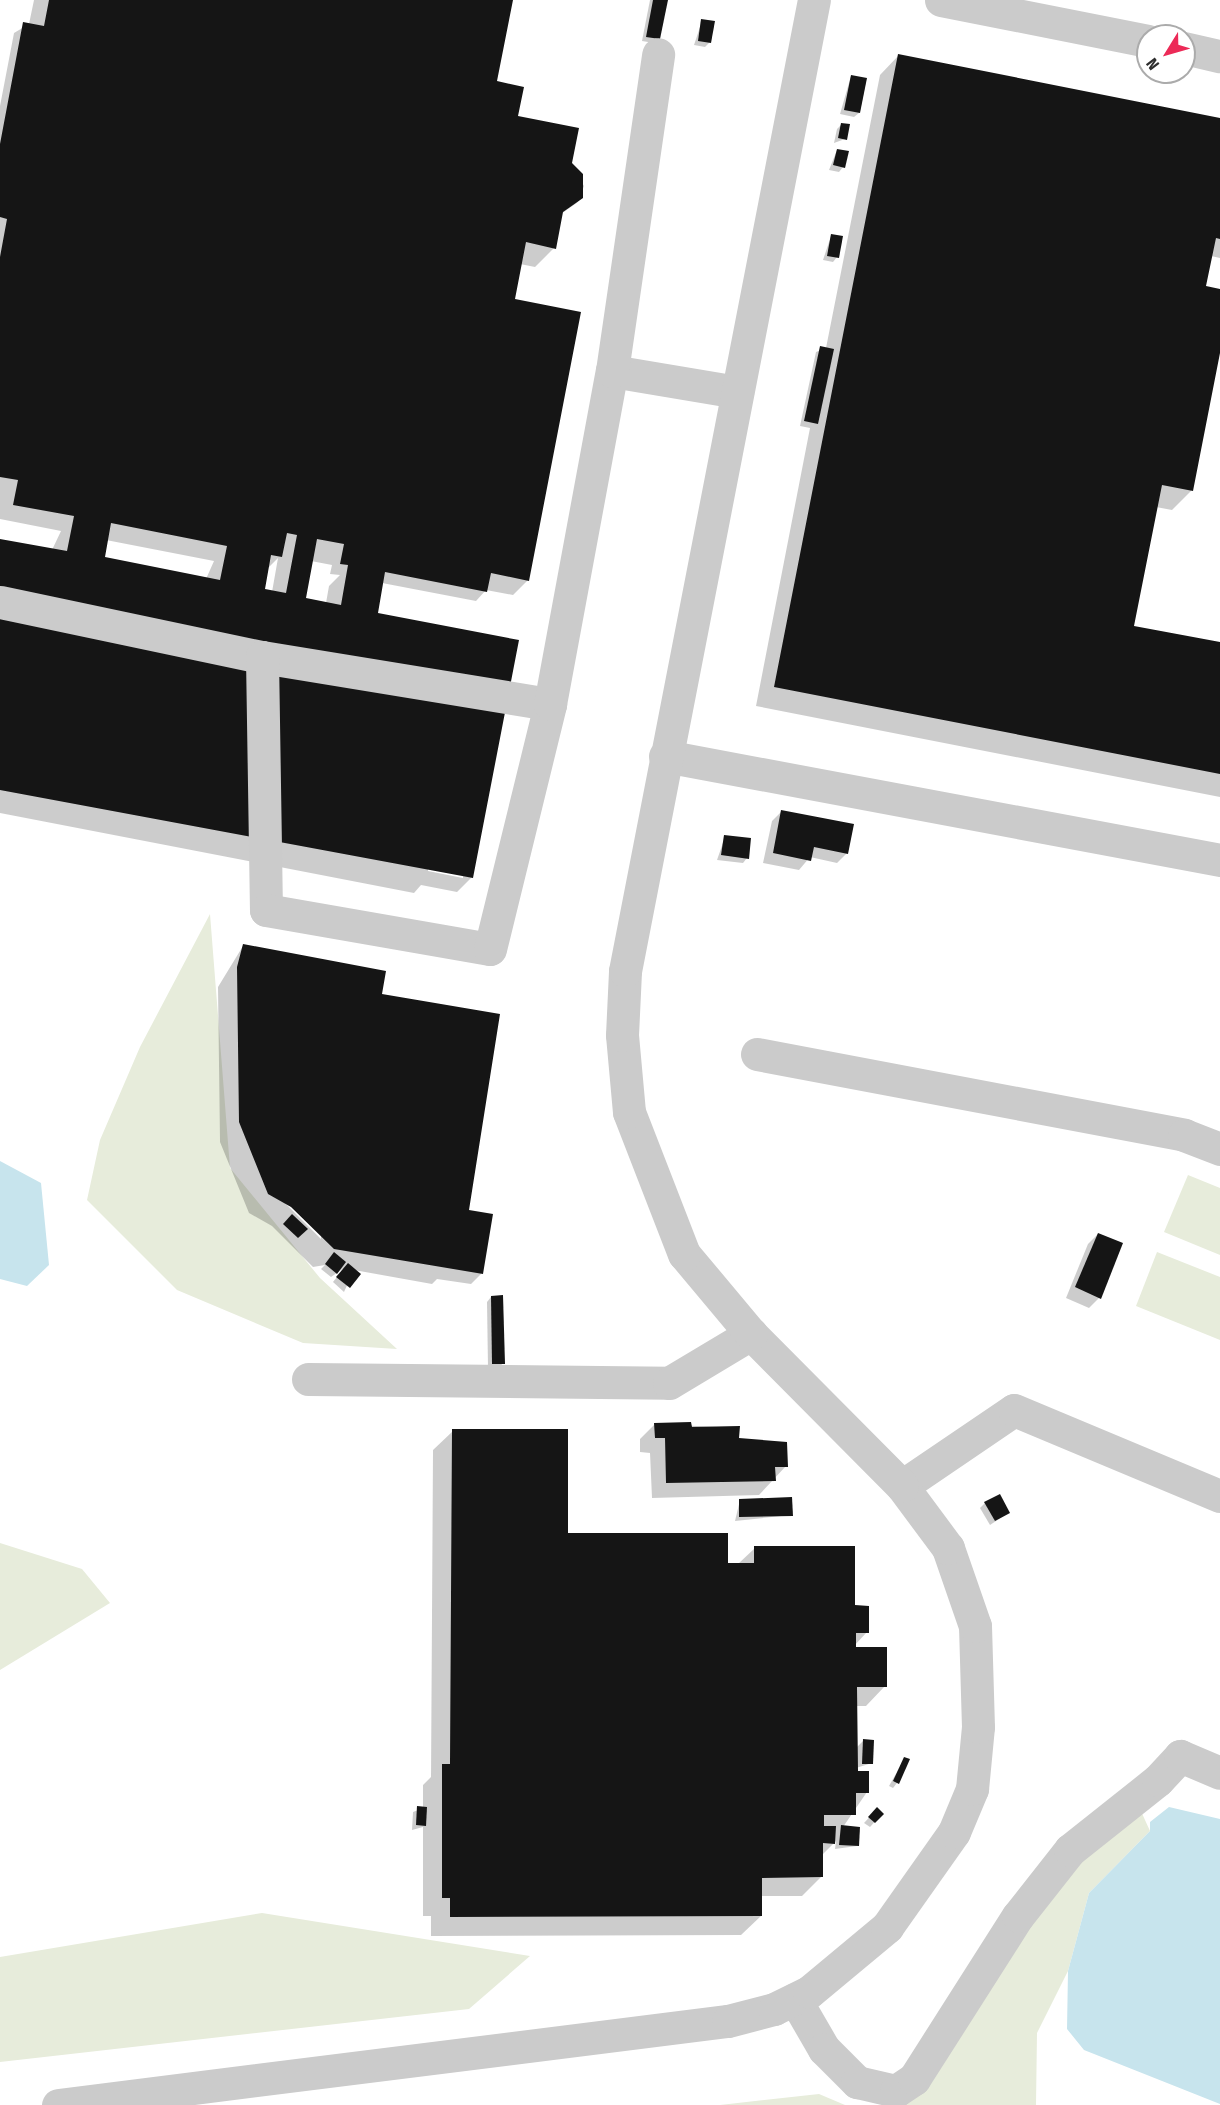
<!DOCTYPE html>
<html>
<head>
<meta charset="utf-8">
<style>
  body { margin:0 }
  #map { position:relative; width:1220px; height:2105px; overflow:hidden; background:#fff; font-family:"Fira Sans Condensed",sans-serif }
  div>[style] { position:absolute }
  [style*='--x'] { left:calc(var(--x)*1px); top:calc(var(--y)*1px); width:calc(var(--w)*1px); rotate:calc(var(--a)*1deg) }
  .green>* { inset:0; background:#e7ecdb }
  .water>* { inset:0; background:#c7e4ed }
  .shadow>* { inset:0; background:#0003 }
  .building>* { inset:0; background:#151515 }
  .minor>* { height:33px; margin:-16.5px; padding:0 16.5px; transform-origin:16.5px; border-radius:16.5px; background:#cbcbcb }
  span { translate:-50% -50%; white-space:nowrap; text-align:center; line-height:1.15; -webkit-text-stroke:6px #fff; paint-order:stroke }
  .north { position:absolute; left:1136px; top:24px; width:60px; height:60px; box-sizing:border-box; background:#fff; border:2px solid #ababab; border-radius:50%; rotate:233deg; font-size:16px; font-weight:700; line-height:24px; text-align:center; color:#2e2e2e }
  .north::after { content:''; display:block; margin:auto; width:21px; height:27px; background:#ec2a57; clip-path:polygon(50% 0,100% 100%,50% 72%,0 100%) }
</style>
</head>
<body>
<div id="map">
  <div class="green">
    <i style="clip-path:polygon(210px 914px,230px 1168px,320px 1278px,397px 1349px,303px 1343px,177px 1290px,87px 1200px,100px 1140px,140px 1047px)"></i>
    <i style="clip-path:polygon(1188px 1175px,1220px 1188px,1220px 1255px,1164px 1232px)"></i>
    <i style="clip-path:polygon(1157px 1252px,1220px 1277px,1220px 1340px,1136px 1306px)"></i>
    <i style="clip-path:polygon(0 1543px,82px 1569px,110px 1603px,0 1670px)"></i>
    <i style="clip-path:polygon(1140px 1809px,1150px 1831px,1089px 1893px,1068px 1971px,1037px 2033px,1036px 2105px,899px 2105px,1025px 1919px,1079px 1852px)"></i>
    <i style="clip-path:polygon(262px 1913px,530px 1956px,469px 2009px,0 2062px,0 1957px)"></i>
    <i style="clip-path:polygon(819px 2094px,845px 2105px,720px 2105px)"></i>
  </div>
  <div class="water">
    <i style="clip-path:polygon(0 1161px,41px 1183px,49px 1265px,27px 1286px,0 1279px)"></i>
    <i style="clip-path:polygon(1169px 1807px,1220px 1819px,1220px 2104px,1084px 2050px,1067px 2029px,1068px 1971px,1089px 1893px,1150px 1831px,1150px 1822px)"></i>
  </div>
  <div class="shadow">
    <i style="clip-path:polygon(evenodd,34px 0,511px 0,495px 83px,517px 117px,571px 164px,584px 186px,578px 202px,561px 214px,554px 248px,535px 267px,520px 264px,513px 300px,528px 580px,513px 595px,486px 590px,476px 601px,382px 583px,376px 614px,472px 877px,457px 892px,421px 885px,414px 893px,0 813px,0 540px,52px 550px,61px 531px,0 519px,0 106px,14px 33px,29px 24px,34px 0,106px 540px,214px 561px,206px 579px,103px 559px,106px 540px,34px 0,278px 558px,272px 592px,263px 590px,267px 569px,278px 558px,34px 0,311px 561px,332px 565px,330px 574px,340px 575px,329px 586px,326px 603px,304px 599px,311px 561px,34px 0,428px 868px,463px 874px,463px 878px,428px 871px,428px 868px)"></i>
    <i style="clip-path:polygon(650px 0,666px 0,654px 43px,642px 41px)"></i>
    <i style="clip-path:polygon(702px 21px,710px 42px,705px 47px,694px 45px)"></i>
    <i style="clip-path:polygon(899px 55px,1220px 119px,1220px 258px,1211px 256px,1205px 288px,1220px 291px,1220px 345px,1191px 491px,1172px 510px,1156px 507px,1132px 627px,1220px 644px,1220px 797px,756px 706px,810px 428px,800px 426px,816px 352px,826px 348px,880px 75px)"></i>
    <i style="clip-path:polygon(851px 76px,859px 113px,854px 117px,840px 114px)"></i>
    <i style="clip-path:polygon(842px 124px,845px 139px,834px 143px,837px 129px)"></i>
    <i style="clip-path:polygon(837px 150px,843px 167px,839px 172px,829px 170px)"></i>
    <i style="clip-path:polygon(831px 236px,837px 257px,833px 262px,823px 260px)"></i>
    <i style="clip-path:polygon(782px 811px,847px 853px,837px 863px,810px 857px,799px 870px,763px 863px,772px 821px)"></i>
    <i style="clip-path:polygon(725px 837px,747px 858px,743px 863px,717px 860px)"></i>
    <i style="clip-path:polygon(evenodd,243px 946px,380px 997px,499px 1016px,467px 1211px,481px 1274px,471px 1284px,437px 1279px,432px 1284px,354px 1270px,344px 1292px,333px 1282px,344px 1268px,331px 1277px,321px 1269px,325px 1265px,313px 1267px,272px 1226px,249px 1213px,220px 1142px,218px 987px,243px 946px,287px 1201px,321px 1235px,321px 1239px,285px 1203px,287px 1201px)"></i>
    <i style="clip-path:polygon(1098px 1234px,1099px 1298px,1089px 1308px,1066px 1298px,1088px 1244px)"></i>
    <i style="clip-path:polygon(491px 1297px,503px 1363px,499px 1368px,488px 1368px,487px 1302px)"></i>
    <i style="clip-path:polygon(655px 1424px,738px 1428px,738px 1439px,786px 1466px,759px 1495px,652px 1498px,650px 1453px,640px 1452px,640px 1439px)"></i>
    <i style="clip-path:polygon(453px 1431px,567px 1535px,727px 1564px,738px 1564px,755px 1548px,854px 1606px,867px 1632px,854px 1646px,885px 1686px,866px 1706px,856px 1706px,856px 1748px,863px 1741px,872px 1763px,856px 1768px,867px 1792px,843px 1827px,857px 1846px,835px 1849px,836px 1841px,822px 1855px,821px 1877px,802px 1896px,761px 1896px,761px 1916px,741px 1935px,431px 1936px,431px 1916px,423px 1916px,423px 1827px,412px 1830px,413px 1812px,423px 1808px,423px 1785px,431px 1777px,433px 1450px)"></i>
    <i style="clip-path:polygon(740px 1500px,791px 1515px,735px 1521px)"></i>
    <i style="clip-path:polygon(985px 1503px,1008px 1513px,990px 1525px,980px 1508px)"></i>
    <i style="clip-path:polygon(905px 1758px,897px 1783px,893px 1788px,889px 1786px)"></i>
    <i style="clip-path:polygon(877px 1809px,882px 1814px,870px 1827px,864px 1823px)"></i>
  </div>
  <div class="building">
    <i style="clip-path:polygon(evenodd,49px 0,513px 0,497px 81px,524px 87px,518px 116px,579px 128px,572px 163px,583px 174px,583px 198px,563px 212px,556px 249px,526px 242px,515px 299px,581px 312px,529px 581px,491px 573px,487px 592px,385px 572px,378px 613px,519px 640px,473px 878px,0 790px,0 539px,67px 551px,74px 516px,13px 505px,18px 480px,0 477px,0 257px,7px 219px,0 217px,0 144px,23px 22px,44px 26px,49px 0,111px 523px,227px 546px,220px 580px,105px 557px,111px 523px,49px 0,287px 533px,297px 535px,286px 593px,265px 589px,271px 555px,282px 557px,287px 533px,49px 0,317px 539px,344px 544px,340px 564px,348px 565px,341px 605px,306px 598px,317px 539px)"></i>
    <i style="clip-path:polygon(653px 0,668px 0,660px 39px,646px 37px)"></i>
    <i style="clip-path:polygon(701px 19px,715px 21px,711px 43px,698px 41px)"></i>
    <i style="clip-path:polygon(898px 54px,1220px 118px,1220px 239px,1216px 238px,1206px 286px,1220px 289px,1220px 353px,1193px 491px,1162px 485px,1134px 626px,1220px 642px,1220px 774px,774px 687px)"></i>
    <i style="clip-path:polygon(851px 75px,867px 78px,860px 113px,844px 110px)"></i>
    <i style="clip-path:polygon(841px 123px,850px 124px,847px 140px,838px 138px)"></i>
    <i style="clip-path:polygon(837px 149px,849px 151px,845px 168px,833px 165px)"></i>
    <i style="clip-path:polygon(831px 234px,843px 236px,839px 258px,827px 256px)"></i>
    <i style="clip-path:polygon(820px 346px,834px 349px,818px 424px,804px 421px)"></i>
    <i style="clip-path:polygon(781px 810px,854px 824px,848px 854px,814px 847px,811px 861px,773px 853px)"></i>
    <i style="clip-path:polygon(724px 835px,751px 838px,749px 859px,721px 855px)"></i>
    <i style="clip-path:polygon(243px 944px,386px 971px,382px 994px,500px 1014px,469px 1210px,493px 1214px,483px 1274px,334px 1249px,291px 1207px,268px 1194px,239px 1122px,237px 967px)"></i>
    <i style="clip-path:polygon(292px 1214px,308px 1229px,298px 1238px,283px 1224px)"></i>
    <i style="clip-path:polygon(1098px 1233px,1123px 1243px,1101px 1299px,1075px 1287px)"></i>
    <i style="clip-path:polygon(334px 1252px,346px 1262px,337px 1274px,325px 1264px)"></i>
    <i style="clip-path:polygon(348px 1263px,361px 1274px,350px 1288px,336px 1277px)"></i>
    <i style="clip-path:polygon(503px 1295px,505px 1364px,492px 1364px,491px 1296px)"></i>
    <i style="clip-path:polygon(691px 1422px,692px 1427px,740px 1426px,739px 1438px,787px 1442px,788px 1467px,775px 1467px,776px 1481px,666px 1483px,665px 1438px,655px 1438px,654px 1423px)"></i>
    <i style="clip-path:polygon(452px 1429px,568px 1429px,568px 1533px,728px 1533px,728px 1563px,754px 1563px,754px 1546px,855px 1546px,855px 1605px,869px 1606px,869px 1633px,856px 1633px,856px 1647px,887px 1647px,887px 1687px,857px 1687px,858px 1771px,869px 1771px,869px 1793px,856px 1793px,856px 1815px,824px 1815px,824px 1826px,836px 1826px,835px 1844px,823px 1843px,823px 1877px,762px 1878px,762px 1916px,450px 1917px,450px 1898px,442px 1898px,442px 1764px,450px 1764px)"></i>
    <i style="clip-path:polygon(1000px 1494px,1010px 1513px,995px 1521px,984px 1502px)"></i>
    <i style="clip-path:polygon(792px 1497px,793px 1516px,739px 1517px,739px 1499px)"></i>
    <i style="clip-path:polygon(863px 1739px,874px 1740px,873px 1764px,862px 1764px)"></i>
    <i style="clip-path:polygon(904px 1757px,910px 1759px,899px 1784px,893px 1781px)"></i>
    <i style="clip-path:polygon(417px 1806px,427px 1807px,426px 1826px,416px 1825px)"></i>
    <i style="clip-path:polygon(877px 1807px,884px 1814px,875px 1823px,868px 1817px)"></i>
    <i style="clip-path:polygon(841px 1825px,860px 1827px,859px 1846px,839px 1845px)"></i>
  </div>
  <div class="minor">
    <i style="--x:941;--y:0;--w:211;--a:11.2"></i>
    <i style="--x:1184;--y:48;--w:37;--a:13"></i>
    <i style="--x:612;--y:371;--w:127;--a:9.5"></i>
    <i style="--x:0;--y:602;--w:268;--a:11.9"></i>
    <i style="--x:262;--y:657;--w:292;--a:9.3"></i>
    <i style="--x:262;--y:657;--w:253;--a:89.1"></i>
    <i style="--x:266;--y:910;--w:227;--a:9.9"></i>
    <i style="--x:490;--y:949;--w:252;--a:-76.2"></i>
    <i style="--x:550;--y:704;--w:339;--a:-79.5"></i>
    <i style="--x:612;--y:371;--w:320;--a:-81.7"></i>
    <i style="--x:665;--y:756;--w:565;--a:10.61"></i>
    <i style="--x:757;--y:1054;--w:435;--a:10.7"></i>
    <i style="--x:1184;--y:1135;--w:39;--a:21"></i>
    <i style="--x:308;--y:1379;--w:361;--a:0.6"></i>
    <i style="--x:669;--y:1383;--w:96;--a:-30.9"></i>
    <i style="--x:902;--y:1486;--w:135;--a:-34.2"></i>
    <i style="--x:1014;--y:1410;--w:223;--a:22.7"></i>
    <i style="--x:795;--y:1999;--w:58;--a:59.9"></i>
    <i style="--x:824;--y:2049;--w:47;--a:45"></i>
    <i style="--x:857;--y:2082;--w:40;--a:13"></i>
    <i style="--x:896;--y:2091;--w:22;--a:-34"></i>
    <i style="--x:914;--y:2079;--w:193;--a:-57.5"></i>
    <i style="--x:1018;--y:1916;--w:84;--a:-51.8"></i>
    <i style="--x:1070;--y:1850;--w:112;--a:-38.5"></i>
    <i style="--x:1158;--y:1780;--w:33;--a:-47"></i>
    <i style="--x:1180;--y:1756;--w:43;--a:23"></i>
    <i style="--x:58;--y:2105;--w:675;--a:-7.15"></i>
    <i style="--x:728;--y:2021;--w:48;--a:-14.6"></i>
    <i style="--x:774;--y:2009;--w:39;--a:-26"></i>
    <i style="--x:809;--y:1992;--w:102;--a:-39.8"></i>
    <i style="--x:887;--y:1927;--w:116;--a:-54.8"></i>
    <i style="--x:954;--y:1832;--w:47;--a:-67.3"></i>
    <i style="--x:972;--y:1789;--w:62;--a:-84.5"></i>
    <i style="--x:978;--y:1727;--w:101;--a:-91.7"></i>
    <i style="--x:975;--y:1626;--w:83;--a:-109.1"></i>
    <i style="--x:948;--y:1548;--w:77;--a:-126.6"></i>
    <i style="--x:902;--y:1486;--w:214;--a:-134.8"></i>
    <i style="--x:751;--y:1334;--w:104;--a:-129.9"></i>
    <i style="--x:684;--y:1254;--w:152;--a:-111.2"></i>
    <i style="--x:629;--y:1112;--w:77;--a:-95.2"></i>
    <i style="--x:622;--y:1035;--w:64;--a:-87.3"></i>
    <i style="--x:625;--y:971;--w:989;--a:-78.99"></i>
  </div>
  <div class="north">N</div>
</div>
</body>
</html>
